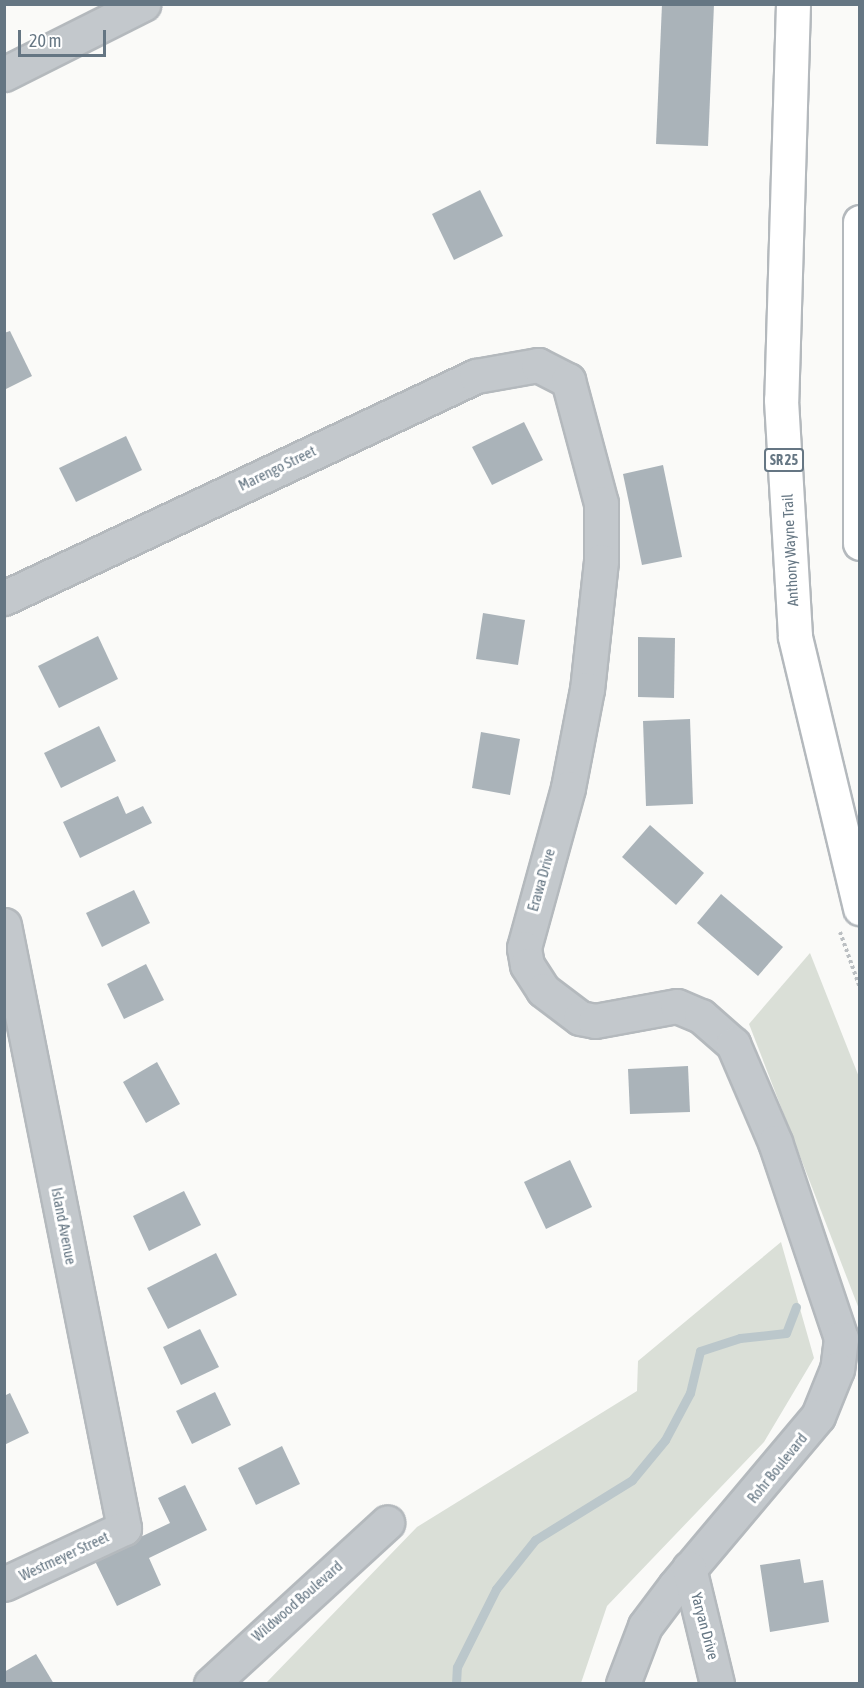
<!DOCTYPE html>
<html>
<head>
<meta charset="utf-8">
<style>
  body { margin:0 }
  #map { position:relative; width:864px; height:1688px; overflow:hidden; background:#fafaf8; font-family:"Asap Condensed",sans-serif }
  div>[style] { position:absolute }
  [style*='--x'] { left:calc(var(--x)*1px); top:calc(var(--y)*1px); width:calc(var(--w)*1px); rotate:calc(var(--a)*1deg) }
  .green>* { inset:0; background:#dadfd7 }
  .stream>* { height:9px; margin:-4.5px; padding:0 4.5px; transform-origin:4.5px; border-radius:4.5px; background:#bbc7cb }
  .building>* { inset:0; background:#aab3b9 }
  .path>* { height:4px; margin-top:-2px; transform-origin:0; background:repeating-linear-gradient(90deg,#bbbfc2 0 3px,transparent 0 6px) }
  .roads { filter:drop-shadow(2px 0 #b4b9bd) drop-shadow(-2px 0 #b4b9bd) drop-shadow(0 2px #b4b9bd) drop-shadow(0 -2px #b4b9bd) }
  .street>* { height:33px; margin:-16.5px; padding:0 16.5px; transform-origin:16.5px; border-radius:16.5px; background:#c3c8cc }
  .highway>* { height:33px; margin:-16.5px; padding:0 16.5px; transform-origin:16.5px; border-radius:16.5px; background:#fff }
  span { translate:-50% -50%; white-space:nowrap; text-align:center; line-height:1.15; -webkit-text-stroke:6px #fff; paint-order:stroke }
  .shield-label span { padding:2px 4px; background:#fff; border:2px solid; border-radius:4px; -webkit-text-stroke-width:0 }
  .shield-label { font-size:14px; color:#657683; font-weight:700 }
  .street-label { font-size:15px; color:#657683 }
  .frame { position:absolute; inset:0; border:6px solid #657683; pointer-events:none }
  .scale { position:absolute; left:18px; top:30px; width:88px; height:27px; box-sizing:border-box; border:3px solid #657683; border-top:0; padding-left:8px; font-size:18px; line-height:21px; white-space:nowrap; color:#657683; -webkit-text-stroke:4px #fff; paint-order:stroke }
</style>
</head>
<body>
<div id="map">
  <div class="green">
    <i style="clip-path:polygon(810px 953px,859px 1077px,859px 1309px,749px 1024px)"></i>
    <i style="clip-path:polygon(781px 1242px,814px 1358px,764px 1442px,607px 1606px,581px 1683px,266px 1683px,417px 1527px,637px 1391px,638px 1361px)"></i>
  </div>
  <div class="stream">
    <i style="--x:456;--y:1684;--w:17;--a:-87"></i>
    <i style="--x:457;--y:1667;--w:87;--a:-63.4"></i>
    <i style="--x:496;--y:1589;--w:63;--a:-51.5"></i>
    <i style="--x:535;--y:1540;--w:114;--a:-31.7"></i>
    <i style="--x:632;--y:1480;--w:52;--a:-50.5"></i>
    <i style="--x:665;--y:1440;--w:53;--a:-62"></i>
    <i style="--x:690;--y:1393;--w:43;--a:-76.6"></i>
    <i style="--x:700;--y:1351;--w:42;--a:-18"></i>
    <i style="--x:740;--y:1338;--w:46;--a:-6.2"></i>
    <i style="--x:786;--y:1333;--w:28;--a:-69"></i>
  </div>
  <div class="building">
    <i style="clip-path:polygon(662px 4px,714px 4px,708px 146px,656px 144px)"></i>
    <i style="clip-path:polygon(480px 190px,503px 236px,454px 260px,432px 214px)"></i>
    <i style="clip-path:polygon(10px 331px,32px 376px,4px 390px,4px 333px)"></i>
    <i style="clip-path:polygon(524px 422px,543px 460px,492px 485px,472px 447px)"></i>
    <i style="clip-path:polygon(126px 436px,142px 470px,76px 502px,59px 468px)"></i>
    <i style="clip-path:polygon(663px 465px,682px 557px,642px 565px,623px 474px)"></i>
    <i style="clip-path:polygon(483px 613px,525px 620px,518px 665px,476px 659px)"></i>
    <i style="clip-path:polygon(98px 636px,118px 679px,59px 708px,38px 666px)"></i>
    <i style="clip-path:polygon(638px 637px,675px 638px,674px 698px,638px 697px)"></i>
    <i style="clip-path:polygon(690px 719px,693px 804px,646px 806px,643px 721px)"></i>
    <i style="clip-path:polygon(99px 726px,116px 761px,61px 788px,44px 753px)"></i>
    <i style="clip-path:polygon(481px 732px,520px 739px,510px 795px,472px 788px)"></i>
    <i style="clip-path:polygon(118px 796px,126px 814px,143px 806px,152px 823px,80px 858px,63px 822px)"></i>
    <i style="clip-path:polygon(650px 825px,704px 873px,676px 905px,622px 857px)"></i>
    <i style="clip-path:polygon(134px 890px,150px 923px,102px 947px,86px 913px)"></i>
    <i style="clip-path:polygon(721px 894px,783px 947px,758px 976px,697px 923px)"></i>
    <i style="clip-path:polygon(146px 964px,164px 1000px,124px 1019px,107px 984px)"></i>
    <i style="clip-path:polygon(157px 1062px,180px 1104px,146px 1123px,123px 1082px)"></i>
    <i style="clip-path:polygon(688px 1066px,690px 1112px,630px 1114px,628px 1069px)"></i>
    <i style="clip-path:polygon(570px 1160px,592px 1207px,546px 1229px,524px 1182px)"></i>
    <i style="clip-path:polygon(184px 1191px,201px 1225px,149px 1251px,133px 1216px)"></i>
    <i style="clip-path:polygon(216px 1253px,237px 1295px,168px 1329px,147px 1288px)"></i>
    <i style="clip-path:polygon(200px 1329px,219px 1367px,181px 1385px,163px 1347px)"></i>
    <i style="clip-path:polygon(215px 1392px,231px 1425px,192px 1444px,176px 1411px)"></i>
    <i style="clip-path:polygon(10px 1393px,29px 1433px,4px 1445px,4px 1396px)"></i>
    <i style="clip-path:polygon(282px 1446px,300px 1484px,256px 1505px,238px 1468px)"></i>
    <i style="clip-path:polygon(185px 1485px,207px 1530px,149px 1558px,161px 1585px,117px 1606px,94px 1559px,170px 1523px,158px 1498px)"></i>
    <i style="clip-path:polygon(800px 1559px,804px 1583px,823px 1580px,829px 1622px,770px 1632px,760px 1565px)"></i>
    <i style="clip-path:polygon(36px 1654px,54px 1684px,4px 1684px,4px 1672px)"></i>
  </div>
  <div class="path">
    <i style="--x:840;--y:932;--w:59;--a:70.3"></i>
  </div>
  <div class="roads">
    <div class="street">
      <i style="--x:4;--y:74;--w:156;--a:-26.7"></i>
      <i style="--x:4;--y:598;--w:522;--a:-25.19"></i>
      <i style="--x:476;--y:376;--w:63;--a:-10.1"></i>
      <i style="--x:538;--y:365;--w:34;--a:27"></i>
      <i style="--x:568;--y:380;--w:127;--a:75"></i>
      <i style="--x:601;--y:503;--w:58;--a:90"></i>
      <i style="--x:601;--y:561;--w:129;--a:96.2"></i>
      <i style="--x:587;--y:689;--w:101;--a:100.9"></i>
      <i style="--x:568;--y:788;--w:166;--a:105.4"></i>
      <i style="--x:524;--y:948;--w:17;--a:80"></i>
      <i style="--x:527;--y:965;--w:30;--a:57"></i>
      <i style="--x:543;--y:990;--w:46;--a:37.1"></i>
      <i style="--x:580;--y:1018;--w:15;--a:11"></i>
      <i style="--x:595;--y:1021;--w:83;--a:-10.4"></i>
      <i style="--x:677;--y:1006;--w:26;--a:23"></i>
      <i style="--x:701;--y:1016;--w:43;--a:41.2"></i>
      <i style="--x:733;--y:1044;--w:107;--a:66.8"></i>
      <i style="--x:775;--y:1142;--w:207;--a:71.4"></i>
      <i style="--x:841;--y:1338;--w:31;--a:97"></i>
      <i style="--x:837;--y:1369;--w:51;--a:112"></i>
      <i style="--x:818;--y:1416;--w:222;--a:130.1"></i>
      <i style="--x:675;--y:1586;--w:50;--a:126.9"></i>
      <i style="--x:645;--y:1626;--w:62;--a:110.8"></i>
      <i style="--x:4;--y:925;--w:615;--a:78.74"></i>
      <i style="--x:124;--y:1528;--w:132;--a:155"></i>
      <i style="--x:689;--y:1568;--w:119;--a:76.4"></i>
      <i style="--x:211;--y:1684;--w:239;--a:-42.5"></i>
    </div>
    <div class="highway">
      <i style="--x:793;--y:4;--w:396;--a:91.7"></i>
      <i style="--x:781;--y:400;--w:237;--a:86.6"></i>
      <i style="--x:795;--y:637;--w:279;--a:76.5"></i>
      <i style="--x:860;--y:222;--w:321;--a:90"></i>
    </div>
  </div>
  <div class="shield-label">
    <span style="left:784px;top:460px">SR 25</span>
  </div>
  <div class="street-label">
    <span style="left:277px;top:468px;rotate:-26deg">Marengo Street</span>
    <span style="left:790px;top:550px;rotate:-93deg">Anthony Wayne Trail</span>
    <span style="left:541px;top:880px;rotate:-74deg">Erawa Drive</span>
    <span style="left:64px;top:1226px;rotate:79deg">Island Avenue</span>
    <span style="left:777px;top:1468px;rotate:-51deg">Rohr Boulevard</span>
    <span style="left:64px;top:1556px;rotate:-25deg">Westmeyer Street</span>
    <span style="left:297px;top:1601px;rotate:-41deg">Wildwood Boulevard</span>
    <span style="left:705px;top:1626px;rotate:75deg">Yaryan Drive</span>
  </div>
  <div class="frame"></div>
  <div class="scale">20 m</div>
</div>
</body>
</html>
